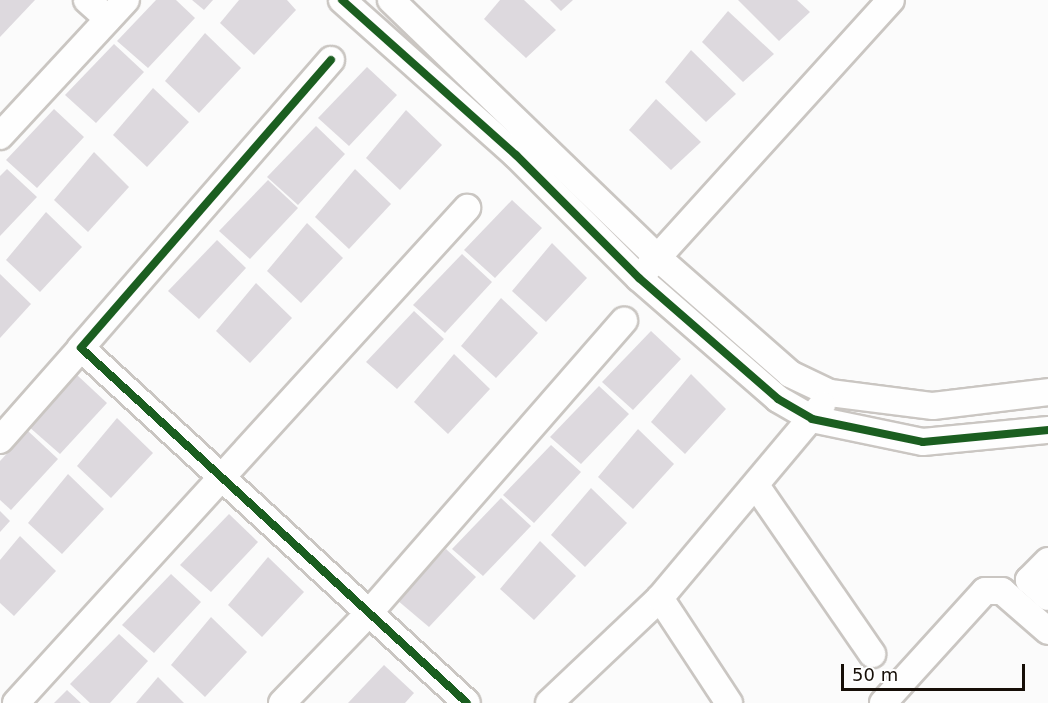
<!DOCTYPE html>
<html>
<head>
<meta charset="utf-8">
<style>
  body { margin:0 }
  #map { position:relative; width:1048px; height:703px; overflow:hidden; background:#fbfbfb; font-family:"DejaVu Sans",sans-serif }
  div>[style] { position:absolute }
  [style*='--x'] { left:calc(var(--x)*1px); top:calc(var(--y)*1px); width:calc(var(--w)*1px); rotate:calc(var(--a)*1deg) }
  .building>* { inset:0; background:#ddd9de }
  .roads { filter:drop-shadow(2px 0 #cac6c2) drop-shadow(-2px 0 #cac6c2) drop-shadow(0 2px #cac6c2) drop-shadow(0 -2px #cac6c2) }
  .minor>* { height:26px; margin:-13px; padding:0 13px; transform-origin:13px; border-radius:13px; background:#fefefe }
  .cycleway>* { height:8px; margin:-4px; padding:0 4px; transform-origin:4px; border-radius:4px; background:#1b5e20 }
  span { translate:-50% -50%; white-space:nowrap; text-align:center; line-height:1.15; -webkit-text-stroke:4.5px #fff; paint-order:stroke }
  .scale { position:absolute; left:841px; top:664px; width:184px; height:27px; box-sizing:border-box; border:3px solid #160e07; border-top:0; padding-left:8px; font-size:18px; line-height:21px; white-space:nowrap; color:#160e07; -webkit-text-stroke:4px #fff; paint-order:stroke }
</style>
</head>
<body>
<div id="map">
  <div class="building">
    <i style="clip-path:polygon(0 0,35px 0,0 37px)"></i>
    <i style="clip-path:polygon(156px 0,176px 0,195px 18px,148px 68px,117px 41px)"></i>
    <i style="clip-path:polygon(192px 0,213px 0,204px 10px)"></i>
    <i style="clip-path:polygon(239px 0,287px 0,296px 10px,254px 55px,220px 23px)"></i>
    <i style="clip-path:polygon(500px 0,524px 0,556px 30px,526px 58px,484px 19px)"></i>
    <i style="clip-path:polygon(550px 0,573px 0,561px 11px)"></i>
    <i style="clip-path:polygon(738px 0,797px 0,810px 12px,779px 41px)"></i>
    <i style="clip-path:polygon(728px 11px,774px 54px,743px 82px,702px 42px)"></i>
    <i style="clip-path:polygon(205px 33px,241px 68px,199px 113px,165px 81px)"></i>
    <i style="clip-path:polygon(114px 44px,144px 72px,96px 123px,65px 95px)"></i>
    <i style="clip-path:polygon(691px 50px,736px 94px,706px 122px,665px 82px)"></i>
    <i style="clip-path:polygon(367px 67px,397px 95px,349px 146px,318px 118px)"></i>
    <i style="clip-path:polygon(153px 88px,189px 122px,147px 167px,113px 135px)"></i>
    <i style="clip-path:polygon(656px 99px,701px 142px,671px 170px,629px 130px)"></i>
    <i style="clip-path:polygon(54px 109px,84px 137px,37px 188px,6px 160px)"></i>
    <i style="clip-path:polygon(406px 110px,442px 145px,400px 190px,366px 158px)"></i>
    <i style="clip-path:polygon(316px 126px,345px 154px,298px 205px,267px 177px)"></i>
    <i style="clip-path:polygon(94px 152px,129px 187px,88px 232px,54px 200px)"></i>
    <i style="clip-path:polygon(7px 169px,37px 197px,0 236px,0 176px)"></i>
    <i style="clip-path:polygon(355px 169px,391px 204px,349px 249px,315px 217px)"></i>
    <i style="clip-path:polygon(268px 180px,298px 208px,250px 259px,219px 231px)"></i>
    <i style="clip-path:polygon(512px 200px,542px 228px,495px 278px,464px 250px)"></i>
    <i style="clip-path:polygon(46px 212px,82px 247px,40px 292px,6px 260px)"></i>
    <i style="clip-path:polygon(307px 223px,343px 258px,301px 303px,267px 271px)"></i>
    <i style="clip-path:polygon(217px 240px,246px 268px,199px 319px,168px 291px)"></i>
    <i style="clip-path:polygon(552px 243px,587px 278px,546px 322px,512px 291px)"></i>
    <i style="clip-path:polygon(462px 254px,492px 282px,445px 333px,413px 305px)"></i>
    <i style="clip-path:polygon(0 274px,31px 304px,0 338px)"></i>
    <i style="clip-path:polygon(256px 283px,292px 318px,250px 363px,216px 331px)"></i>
    <i style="clip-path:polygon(501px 298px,538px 333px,496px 378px,461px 346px)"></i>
    <i style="clip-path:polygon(414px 311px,444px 339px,397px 389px,366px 362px)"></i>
    <i style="clip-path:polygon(651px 331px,681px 359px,633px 410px,602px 382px)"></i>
    <i style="clip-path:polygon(454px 354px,490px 389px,448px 434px,414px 402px)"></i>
    <i style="clip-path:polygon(691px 374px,726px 409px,685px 454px,651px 422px)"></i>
    <i style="clip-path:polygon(77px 375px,107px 403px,60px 454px,28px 426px)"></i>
    <i style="clip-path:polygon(599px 386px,629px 414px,581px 464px,550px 437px)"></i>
    <i style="clip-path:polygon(117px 418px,153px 453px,111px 498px,77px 466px)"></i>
    <i style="clip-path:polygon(638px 429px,674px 464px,633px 509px,598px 477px)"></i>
    <i style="clip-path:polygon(28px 431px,58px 459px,11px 510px,0 500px,0 461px)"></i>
    <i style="clip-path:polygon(551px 445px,581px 472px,534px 523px,503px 495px)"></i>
    <i style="clip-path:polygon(68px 474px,104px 509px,62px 554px,28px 523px)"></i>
    <i style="clip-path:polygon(591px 488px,627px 523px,585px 567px,551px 535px)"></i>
    <i style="clip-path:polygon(501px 498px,531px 526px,483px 576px,452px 549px)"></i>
    <i style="clip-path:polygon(0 511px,10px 521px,0 532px)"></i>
    <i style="clip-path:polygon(229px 514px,258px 542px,211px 592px,180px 565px)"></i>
    <i style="clip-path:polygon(20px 536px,56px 571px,14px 616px,0 603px,0 560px)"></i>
    <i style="clip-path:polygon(540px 541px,576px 576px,534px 620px,500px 589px)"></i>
    <i style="clip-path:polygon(446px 549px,476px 577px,429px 627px,397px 600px)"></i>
    <i style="clip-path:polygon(268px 557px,304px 592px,262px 637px,228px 605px)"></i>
    <i style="clip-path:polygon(171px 574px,201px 602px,154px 653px,122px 625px)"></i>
    <i style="clip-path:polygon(211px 617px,247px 652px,205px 697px,171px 665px)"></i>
    <i style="clip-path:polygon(119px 634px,148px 661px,110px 703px,90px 703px,70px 684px)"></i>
    <i style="clip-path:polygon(384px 665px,414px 693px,405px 703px,348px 703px)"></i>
    <i style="clip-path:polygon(158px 677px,184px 703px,136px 703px)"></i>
    <i style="clip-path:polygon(67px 690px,81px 703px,54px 703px)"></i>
  </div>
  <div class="roads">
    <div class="minor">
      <i style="--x:87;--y:0;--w:28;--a:42"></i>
      <i style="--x:342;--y:0;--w:233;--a:41.7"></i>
      <i style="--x:516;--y:155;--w:174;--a:45"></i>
      <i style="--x:639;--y:278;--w:184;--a:41"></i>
      <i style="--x:778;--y:399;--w:39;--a:30"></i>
      <i style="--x:812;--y:419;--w:113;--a:11.7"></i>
      <i style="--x:923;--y:442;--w:126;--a:-5.5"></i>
      <i style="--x:391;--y:0;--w:370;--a:44"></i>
      <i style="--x:657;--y:257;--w:177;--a:41.3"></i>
      <i style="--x:790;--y:374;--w:44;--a:25.4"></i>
      <i style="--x:830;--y:393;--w:104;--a:7.2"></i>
      <i style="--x:933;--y:406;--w:116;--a:-6.9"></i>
      <i style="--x:331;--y:60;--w:381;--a:131"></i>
      <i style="--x:81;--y:348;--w:524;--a:42.6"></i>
      <i style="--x:0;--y:136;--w:185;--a:-47.2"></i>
      <i style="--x:647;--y:269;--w:363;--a:-47.8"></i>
      <i style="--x:0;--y:440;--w:123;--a:-48.6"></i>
      <i style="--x:757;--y:487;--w:203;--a:55.4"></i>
      <i style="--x:1048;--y:561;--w:27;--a:135"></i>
      <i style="--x:1029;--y:580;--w:25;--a:42"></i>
      <i style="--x:660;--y:598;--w:126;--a:56.7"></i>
      <i style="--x:16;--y:703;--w:670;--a:-47.66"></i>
      <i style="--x:282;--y:703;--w:125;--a:-46"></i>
      <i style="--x:369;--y:613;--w:388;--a:-48.9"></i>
      <i style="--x:549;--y:703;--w:153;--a:-43.4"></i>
      <i style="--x:660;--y:598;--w:252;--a:-50"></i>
      <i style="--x:883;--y:703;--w:151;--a:-47.7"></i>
      <i style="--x:985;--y:591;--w:17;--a:0"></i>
      <i style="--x:1002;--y:591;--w:61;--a:41"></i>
    </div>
  </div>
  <div class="cycleway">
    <i style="--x:342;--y:0;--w:233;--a:41.7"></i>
    <i style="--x:516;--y:155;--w:174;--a:45"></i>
    <i style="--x:639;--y:278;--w:184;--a:41"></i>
    <i style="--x:778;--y:399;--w:39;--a:30"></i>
    <i style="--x:812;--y:419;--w:113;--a:11.7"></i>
    <i style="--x:923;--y:442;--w:126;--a:-5.5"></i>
    <i style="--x:331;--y:60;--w:381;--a:131"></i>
    <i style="--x:81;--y:348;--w:524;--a:42.6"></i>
  </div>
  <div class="scale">50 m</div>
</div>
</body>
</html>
